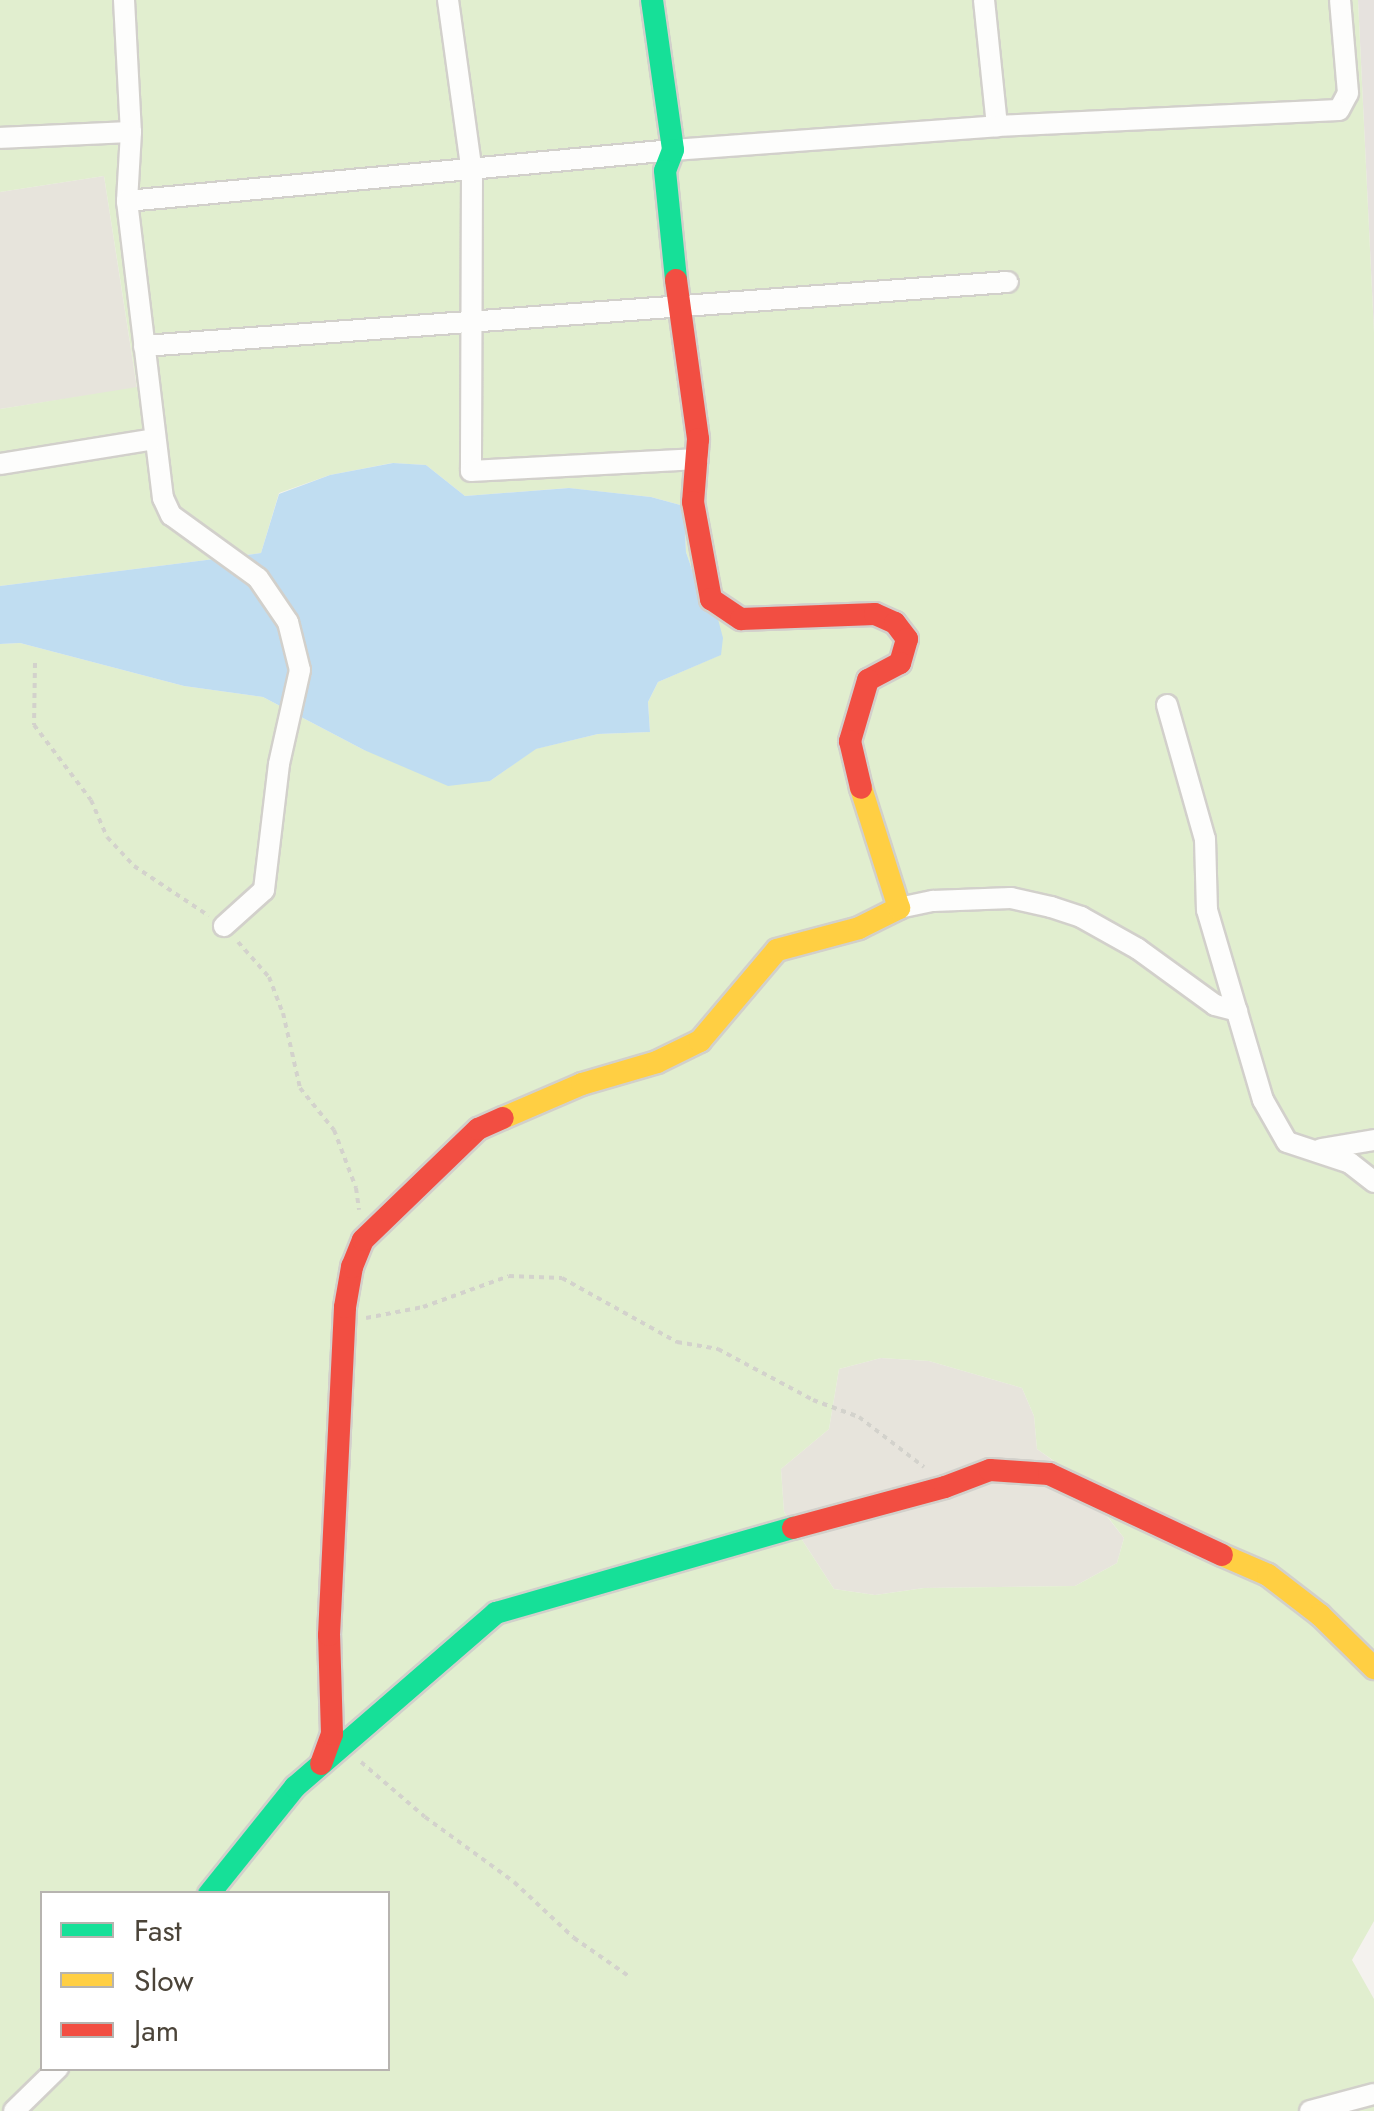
<!DOCTYPE html>
<html>
<head>
<meta charset="utf-8">
<style>
  body { margin:0 }
  #map { position:relative; width:1374px; height:2111px; overflow:hidden; background:#f4f2ee; font-family:Jost,sans-serif }
  div>[style] { position:absolute }
  [style*='--x'] { left:calc(var(--x)*1px); top:calc(var(--y)*1px); width:calc(var(--w)*1px); rotate:calc(var(--a)*1deg) }
  .residential>* { inset:0; background:#e7e4dc }
  .industrial>* { inset:0; background:#e6e2de }
  .green>* { inset:0; background:#e1eecf }
  .water>* { inset:0; background:#c0ddf1 }
  .path>* { height:4px; margin-top:-2px; transform-origin:0; background:repeating-linear-gradient(90deg,#d3d2cc 0 5px,transparent 0 10px) }
  .roads { filter:drop-shadow(2px 0 #d2d0cb) drop-shadow(-2px 0 #d2d0cb) drop-shadow(0 2px #d2d0cb) drop-shadow(0 -2px #d2d0cb) }
  .street>* { height:20px; margin:-10px; padding:0 10px; transform-origin:10px; border-radius:10px; background:#fdfdfc }
  .fast>* { height:22px; margin:-11px; padding:0 11px; transform-origin:11px; border-radius:11px; background:#16e098 }
  .slow>* { height:22px; margin:-11px; padding:0 11px; transform-origin:11px; border-radius:11px; background:#ffcf43 }
  .jam>* { height:22px; margin:-11px; padding:0 11px; transform-origin:11px; border-radius:11px; background:#f24e42 }
  span { translate:-50% -50%; white-space:nowrap; text-align:center; line-height:1.15; -webkit-text-stroke:10px #fff; paint-order:stroke }
  .legend { position:absolute; left:40px; top:1891px; width:350px; height:180px; box-sizing:border-box; background:#fff; border:2px solid #b7b4b0; margin:0; padding:12px 18px; list-style:none; font-size:30px; color:#4b4439 }
  .legend li { display:flex; align-items:center; gap:20px; height:50px }
  .legend b { width:50px; border:2px solid #b7b4b0 }
</style>
</head>
<body>
<div id="map">
  <div class="residential">
    <i style="clip-path:polygon(104px 176px,137px 388px,0 409px,0 192px)"></i>
    <i style="clip-path:polygon(881px 1358px,929px 1361px,1022px 1388px,1034px 1416px,1037px 1449px,1076px 1477px,1124px 1538px,1117px 1563px,1075px 1586px,924px 1588px,875px 1595px,834px 1589px,784px 1512px,781px 1469px,829px 1429px,839px 1369px)"></i>
  </div>
  <div class="industrial">
    <i style="clip-path:polygon(1358px 0,1374px 0,1374px 332px)"></i>
  </div>
  <div class="green">
    <i style="clip-path:polygon(evenodd,0 0,1358px 0,1374px 332px,1374px 1921px,1352px 1960px,1374px 1999px,1374px 2111px,0 2111px,0 644px,20px 643px,184px 686px,263px 697px,364px 750px,490px 781px,535px 749px,598px 734px,650px 732px,648px 702px,658px 682px,720px 655px,686px 552px,684px 506px,651px 497px,568px 488px,465px 496px,426px 465px,392px 463px,330px 475px,279px 493px,261px 553px,0 586px,0 409px,137px 387px,104px 176px,0 192px,0 0,881px 1358px,929px 1361px,1022px 1388px,1034px 1416px,1037px 1449px,1077px 1477px,1124px 1538px,1117px 1563px,1075px 1586px,924px 1588px,875px 1595px,834px 1589px,784px 1512px,781px 1469px,829px 1429px,839px 1369px,881px 1358px,0 0,42px 1894px,388px 1894px,388px 2068px,42px 2068px,42px 1894px)"></i>
  </div>
  <div class="water">
    <i style="clip-path:polygon(393px 463px,426px 465px,465px 496px,569px 488px,651px 497px,684px 506px,686px 552px,700px 593px,718px 619px,723px 638px,721px 655px,658px 682px,648px 702px,650px 732px,598px 734px,536px 749px,490px 781px,448px 786px,364px 750px,263px 697px,184px 686px,20px 643px,0 644px,0 586px,261px 553px,279px 494px,330px 475px)"></i>
  </div>
  <div class="path">
    <i style="--x:35;--y:663;--w:62;--a:90.9"></i>
    <i style="--x:34;--y:725;--w:94;--a:52.8"></i>
    <i style="--x:91;--y:800;--w:40;--a:66.6"></i>
    <i style="--x:107;--y:837;--w:40;--a:47"></i>
    <i style="--x:134;--y:866;--w:90;--a:33.7"></i>
    <i style="--x:238;--y:942;--w:47;--a:48.5"></i>
    <i style="--x:269;--y:977;--w:39;--a:69"></i>
    <i style="--x:283;--y:1013;--w:77;--a:77.2"></i>
    <i style="--x:300;--y:1088;--w:54;--a:51"></i>
    <i style="--x:334;--y:1130;--w:62;--a:69.2"></i>
    <i style="--x:356;--y:1188;--w:22;--a:82"></i>
    <i style="--x:366;--y:1318;--w:58;--a:-10.9"></i>
    <i style="--x:423;--y:1307;--w:91;--a:-19.8"></i>
    <i style="--x:509;--y:1276;--w:53;--a:2.2"></i>
    <i style="--x:562;--y:1278;--w:132;--a:29.1"></i>
    <i style="--x:677;--y:1342;--w:42;--a:9.7"></i>
    <i style="--x:718;--y:1349;--w:108;--a:28.2"></i>
    <i style="--x:813;--y:1400;--w:49;--a:20.3"></i>
    <i style="--x:859;--y:1417;--w:82;--a:37.6"></i>
    <i style="--x:361;--y:1762;--w:84;--a:40.7"></i>
    <i style="--x:425;--y:1817;--w:110;--a:36.1"></i>
    <i style="--x:514;--y:1882;--w:82;--a:43"></i>
    <i style="--x:574;--y:1938;--w:68;--a:34.9"></i>
  </div>
  <div class="roads">
    <div class="street">
      <i style="--x:124;--y:0;--w:132;--a:87"></i>
      <i style="--x:131;--y:132;--w:69;--a:93.3"></i>
      <i style="--x:127;--y:201;--w:299;--a:83.1"></i>
      <i style="--x:163;--y:498;--w:19;--a:65"></i>
      <i style="--x:171;--y:515;--w:107;--a:35.9"></i>
      <i style="--x:258;--y:578;--w:53;--a:55.7"></i>
      <i style="--x:288;--y:622;--w:49;--a:76"></i>
      <i style="--x:300;--y:670;--w:96;--a:102.6"></i>
      <i style="--x:279;--y:764;--w:127;--a:96.8"></i>
      <i style="--x:264;--y:890;--w:54;--a:138"></i>
      <i style="--x:448;--y:0;--w:174;--a:82.1"></i>
      <i style="--x:472;--y:172;--w:299;--a:90.2"></i>
      <i style="--x:471;--y:471;--w:227;--a:-3"></i>
      <i style="--x:984;--y:0;--w:127;--a:84.1"></i>
      <i style="--x:0;--y:138;--w:131;--a:-2.6"></i>
      <i style="--x:127;--y:201;--w:548;--a:-5.34"></i>
      <i style="--x:673;--y:150;--w:325;--a:-4.2"></i>
      <i style="--x:997;--y:126;--w:342;--a:-2.7"></i>
      <i style="--x:1339;--y:110;--w:19;--a:-62"></i>
      <i style="--x:1348;--y:93;--w:93;--a:-94.9"></i>
      <i style="--x:144;--y:346;--w:866;--a:-4.24"></i>
      <i style="--x:0;--y:464;--w:157;--a:-9.2"></i>
      <i style="--x:1167;--y:705;--w:139;--a:74.2"></i>
      <i style="--x:1205;--y:839;--w:71;--a:88.4"></i>
      <i style="--x:1207;--y:910;--w:198;--a:73.6"></i>
      <i style="--x:1263;--y:1100;--w:48;--a:60.3"></i>
      <i style="--x:1287;--y:1142;--w:66;--a:18.4"></i>
      <i style="--x:1350;--y:1163;--w:31;--a:38"></i>
      <i style="--x:899;--y:908;--w:35;--a:-12"></i>
      <i style="--x:933;--y:901;--w:78;--a:-2.2"></i>
      <i style="--x:1011;--y:898;--w:41;--a:12.7"></i>
      <i style="--x:1051;--y:907;--w:32;--a:18"></i>
      <i style="--x:1081;--y:917;--w:65;--a:29.3"></i>
      <i style="--x:1138;--y:949;--w:95;--a:36"></i>
      <i style="--x:1215;--y:1005;--w:23;--a:15"></i>
      <i style="--x:1321;--y:1149;--w:54;--a:-9.6"></i>
      <i style="--x:14;--y:2111;--w:62;--a:-44.3"></i>
      <i style="--x:1310;--y:2111;--w:66;--a:-14.9"></i>
    </div>
    <div class="fast">
      <i style="--x:652;--y:0;--w:151;--a:82"></i>
      <i style="--x:673;--y:150;--w:22;--a:111"></i>
      <i style="--x:665;--y:171;--w:110;--a:84.2"></i>
      <i style="--x:209;--y:1894;--w:137;--a:-51.2"></i>
      <i style="--x:295;--y:1787;--w:266;--a:-40.9"></i>
      <i style="--x:496;--y:1613;--w:309;--a:-16"></i>
    </div>
    <div class="slow">
      <i style="--x:503;--y:1118;--w:86;--a:-23.3"></i>
      <i style="--x:582;--y:1084;--w:78;--a:-16.3"></i>
      <i style="--x:657;--y:1062;--w:48;--a:-26"></i>
      <i style="--x:700;--y:1041;--w:119;--a:-49.8"></i>
      <i style="--x:777;--y:950;--w:85;--a:-15"></i>
      <i style="--x:859;--y:928;--w:45;--a:-26.6"></i>
      <i style="--x:899;--y:908;--w:126;--a:-107.6"></i>
      <i style="--x:1222;--y:1555;--w:50;--a:23.5"></i>
      <i style="--x:1268;--y:1575;--w:66;--a:37.6"></i>
      <i style="--x:1320;--y:1615;--w:76;--a:44.5"></i>
    </div>
    <div class="jam">
      <i style="--x:676;--y:280;--w:161;--a:82.1"></i>
      <i style="--x:698;--y:439;--w:63;--a:94.5"></i>
      <i style="--x:693;--y:502;--w:99;--a:79.5"></i>
      <i style="--x:711;--y:599;--w:36;--a:34"></i>
      <i style="--x:741;--y:619;--w:134;--a:-2.1"></i>
      <i style="--x:875;--y:614;--w:22;--a:24"></i>
      <i style="--x:895;--y:623;--w:20;--a:53"></i>
      <i style="--x:907;--y:639;--w:25;--a:106"></i>
      <i style="--x:900;--y:663;--w:36;--a:152"></i>
      <i style="--x:868;--y:680;--w:64;--a:106.4"></i>
      <i style="--x:850;--y:741;--w:48;--a:76.8"></i>
      <i style="--x:793;--y:1528;--w:157;--a:-15.1"></i>
      <i style="--x:945;--y:1487;--w:48;--a:-20.7"></i>
      <i style="--x:990;--y:1470;--w:59;--a:3.9"></i>
      <i style="--x:1049;--y:1474;--w:191;--a:25.1"></i>
      <i style="--x:321;--y:1764;--w:32;--a:-70"></i>
      <i style="--x:332;--y:1734;--w:99;--a:-91.7"></i>
      <i style="--x:329;--y:1635;--w:328;--a:-87.2"></i>
      <i style="--x:345;--y:1307;--w:41;--a:-80.1"></i>
      <i style="--x:352;--y:1267;--w:29;--a:-68"></i>
      <i style="--x:363;--y:1240;--w:160;--a:-44"></i>
      <i style="--x:478;--y:1129;--w:27;--a:-24"></i>
    </div>
  </div>
  <ul class="legend">
  <li><b style="height:12px;background:#16e098"></b>Fast</li>
  <li><b style="height:12px;background:#ffcf43"></b>Slow</li>
  <li><b style="height:12px;background:#f24e42"></b>Jam</li>
  </ul>
</div>
</body>
</html>
